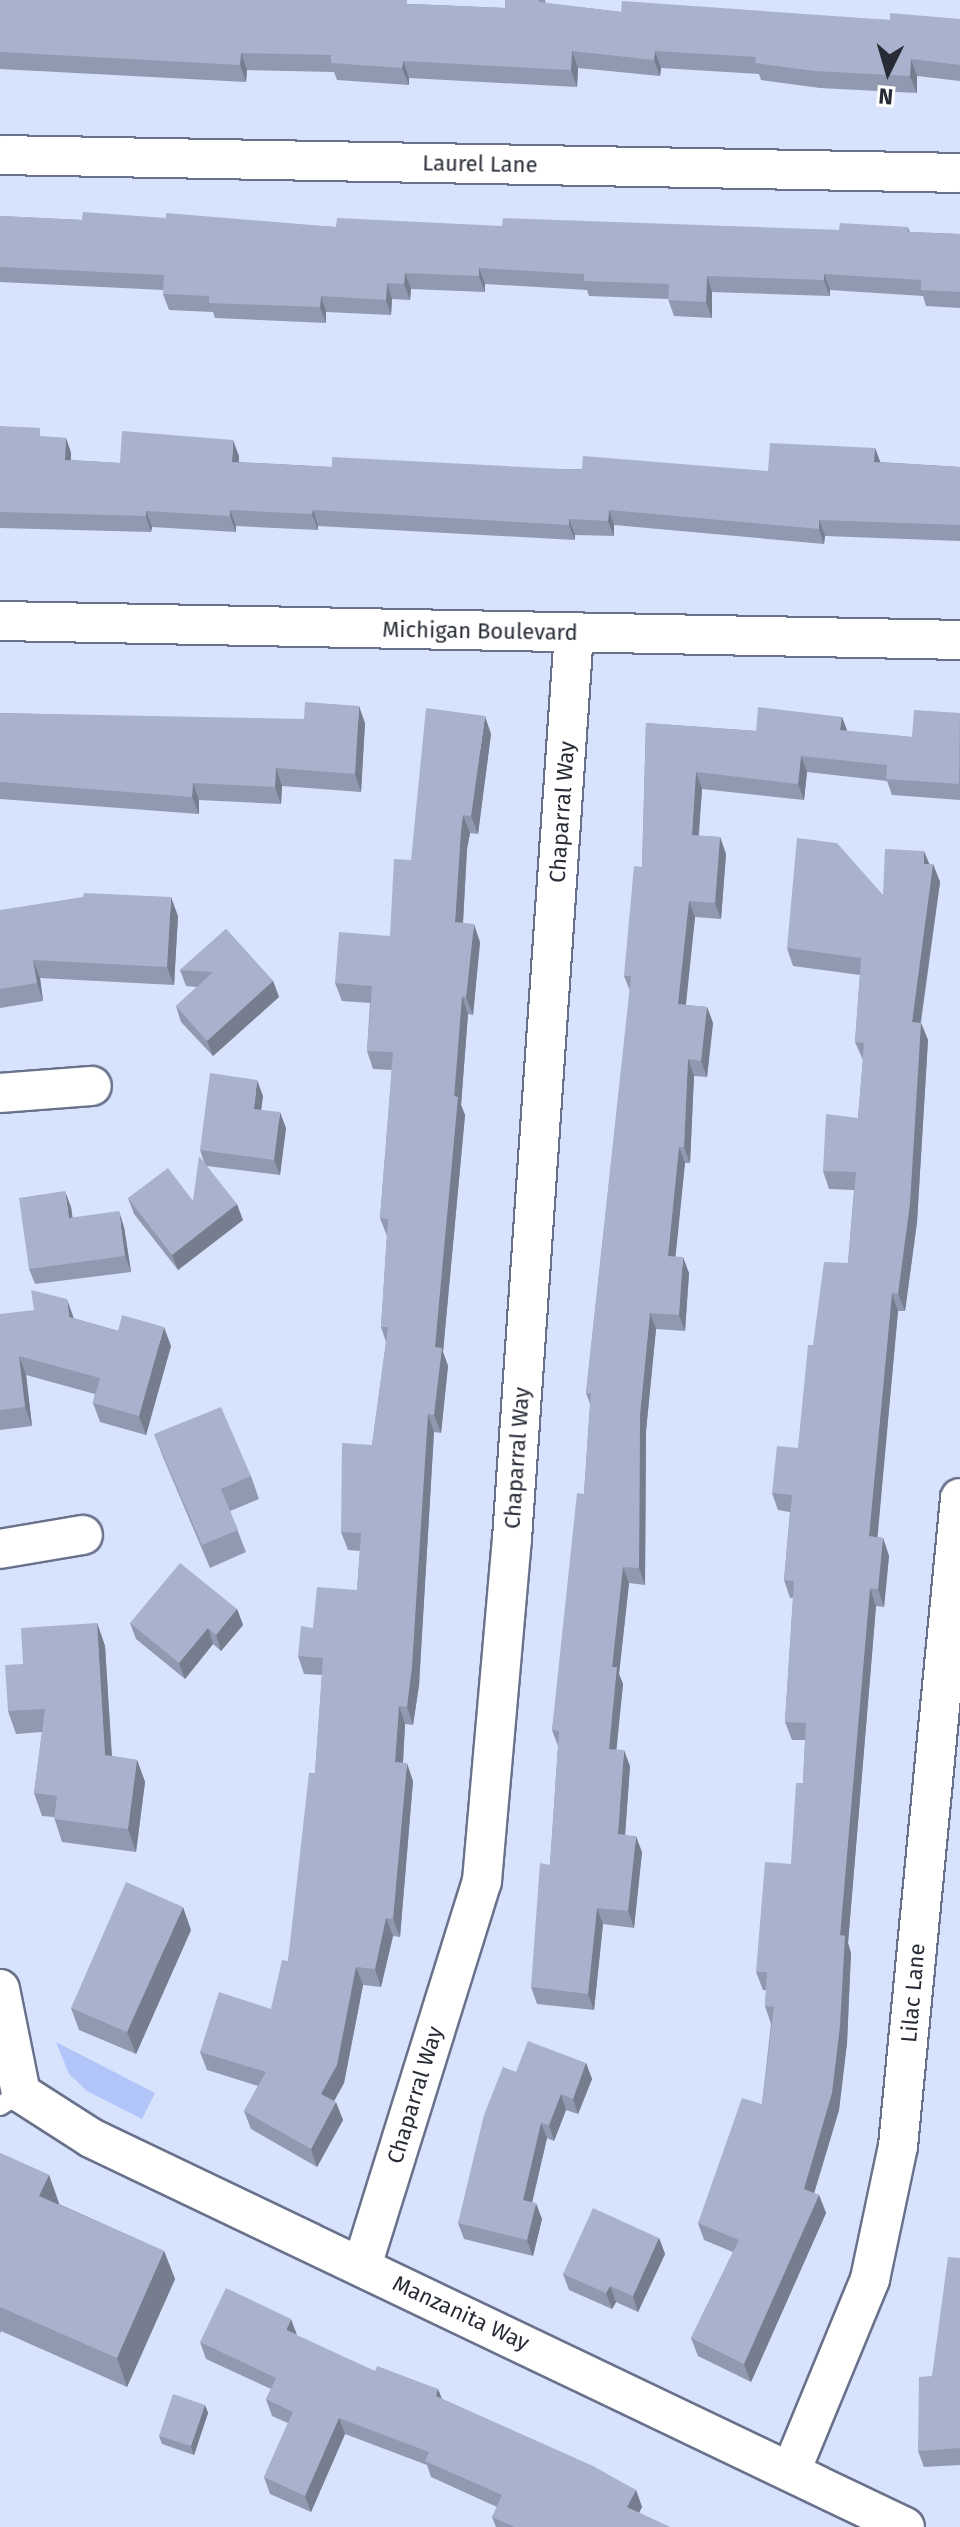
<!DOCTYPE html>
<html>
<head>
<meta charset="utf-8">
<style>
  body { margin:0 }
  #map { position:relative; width:960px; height:2527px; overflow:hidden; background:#d7e2fd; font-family:"Fira Sans",sans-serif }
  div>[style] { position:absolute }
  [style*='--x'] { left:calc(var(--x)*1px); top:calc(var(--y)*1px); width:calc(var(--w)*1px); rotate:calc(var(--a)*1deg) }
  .green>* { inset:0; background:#b2c5f9 }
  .roads { filter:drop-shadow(2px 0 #69728a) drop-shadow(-2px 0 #69728a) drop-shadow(0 2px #69728a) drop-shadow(0 -2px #69728a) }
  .service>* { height:18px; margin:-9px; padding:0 9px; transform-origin:9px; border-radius:9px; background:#fff }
  .minor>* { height:38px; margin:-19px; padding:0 19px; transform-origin:19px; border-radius:19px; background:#fff }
  .wall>* { inset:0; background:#9099af }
  .shaded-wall>* { inset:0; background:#767d8f }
  .building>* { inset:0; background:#a8b2cc }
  span { translate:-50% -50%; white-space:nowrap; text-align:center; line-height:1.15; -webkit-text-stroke:8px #fff; paint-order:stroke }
  .street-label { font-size:22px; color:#272b36 }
  .north { position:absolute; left:848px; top:32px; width:80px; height:80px; -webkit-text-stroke:6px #fff; paint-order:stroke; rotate:185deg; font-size:22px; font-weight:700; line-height:32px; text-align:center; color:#272b36 }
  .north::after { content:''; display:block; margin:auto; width:28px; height:36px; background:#272b36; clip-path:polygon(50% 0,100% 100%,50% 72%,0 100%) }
</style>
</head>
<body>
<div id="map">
  <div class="green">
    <i style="clip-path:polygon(56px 2042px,155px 2093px,142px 2119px,87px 2091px,69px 2074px)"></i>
  </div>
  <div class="roads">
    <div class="service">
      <i style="--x:0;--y:2106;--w:25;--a:-32"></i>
    </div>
    <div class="minor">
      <i style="--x:0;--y:155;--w:960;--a:1.07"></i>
      <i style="--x:0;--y:621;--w:960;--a:1.13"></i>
      <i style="--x:0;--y:1093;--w:92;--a:-4.4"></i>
      <i style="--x:0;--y:1549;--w:84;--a:-9.6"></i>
      <i style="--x:0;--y:1989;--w:106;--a:78.6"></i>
      <i style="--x:21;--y:2093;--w:83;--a:32.7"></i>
      <i style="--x:91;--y:2138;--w:902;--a:25.54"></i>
      <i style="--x:362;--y:2266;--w:403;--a:-72.7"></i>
      <i style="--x:482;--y:1881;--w:343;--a:-85"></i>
      <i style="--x:512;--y:1539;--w:908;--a:-86.09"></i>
      <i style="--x:791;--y:2471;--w:208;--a:-67.6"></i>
      <i style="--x:870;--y:2279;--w:136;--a:-78.1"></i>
      <i style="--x:898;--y:2146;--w:651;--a:-84.53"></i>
    </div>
  </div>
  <div class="wall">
    <i style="clip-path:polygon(0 0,413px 4px,505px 8px,505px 0,545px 0,546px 3px,621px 12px,890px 20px,960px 19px,960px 81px,917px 76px,917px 93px,820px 88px,761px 80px,759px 74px,661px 68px,660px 76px,578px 68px,577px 87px,409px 78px,409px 85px,337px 80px,334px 72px,247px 70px,246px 82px,0 69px)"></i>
    <i style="clip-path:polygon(0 216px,82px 220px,166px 218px,336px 227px,502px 226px,839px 230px,908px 227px,910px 232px,960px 234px,960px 308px,926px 306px,923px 296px,830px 290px,830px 296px,712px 292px,712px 318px,674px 316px,668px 299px,589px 296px,587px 290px,485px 284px,485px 292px,411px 289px,410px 300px,392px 299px,391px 315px,326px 312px,326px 323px,215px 318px,213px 312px,169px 310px,163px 294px,163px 290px,0 282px)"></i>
    <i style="clip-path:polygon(0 426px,44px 437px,66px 438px,71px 453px,71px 460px,120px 463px,239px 456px,239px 462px,332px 467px,768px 471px,875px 448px,880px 462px,960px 467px,960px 541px,825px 536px,824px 544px,614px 525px,614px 536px,575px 535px,575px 540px,318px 526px,318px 530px,236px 526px,236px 532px,152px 527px,151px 532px,0 528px)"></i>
    <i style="clip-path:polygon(0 713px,365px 723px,361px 792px,282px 786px,281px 804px,199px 800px,199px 814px,0 799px)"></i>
    <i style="clip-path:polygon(960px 713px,960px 800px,892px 795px,887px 781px,807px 772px,804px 800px,702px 789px,699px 836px,720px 837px,726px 854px,721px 919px,695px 917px,686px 1005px,707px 1007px,713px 1023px,707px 1077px,694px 1076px,690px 1163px,685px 1163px,675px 1256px,689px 1273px,685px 1331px,656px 1329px,646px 1431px,645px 1585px,629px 1583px,619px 1674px,623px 1684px,616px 1749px,630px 1766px,625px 1834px,642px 1852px,634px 1928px,603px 1924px,594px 2010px,537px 2004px,531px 1987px,550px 1865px,558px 1746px,552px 1730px,584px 1494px,590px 1404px,586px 1393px,630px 991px,624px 976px,642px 867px,646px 723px,756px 731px,842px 717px,847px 731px,912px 737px)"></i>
    <i style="clip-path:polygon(491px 734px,478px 834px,470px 833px,467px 849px,463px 923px,480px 942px,473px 1015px,468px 1014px,461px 1105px,465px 1115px,443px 1352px,448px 1366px,441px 1433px,434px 1432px,419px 1685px,413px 1725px,405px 1724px,403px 1763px,413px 1781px,400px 1937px,393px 1936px,381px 1987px,363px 1985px,344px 2083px,334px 2101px,343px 2120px,317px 2167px,251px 2129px,244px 2111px,258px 2086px,207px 2070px,200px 2052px,271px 2009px,288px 1961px,315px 1773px,322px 1675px,304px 1674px,298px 1656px,313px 1628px,357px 1590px,360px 1551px,348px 1550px,341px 1532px,372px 1445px,386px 1342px,381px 1327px,387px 1236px,380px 1218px,392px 1070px,373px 1069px,367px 1051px,370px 1003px,342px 1001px,335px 983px,390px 936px,411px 860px)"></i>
    <i style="clip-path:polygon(929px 864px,933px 864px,940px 882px,921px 1023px,928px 1040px,917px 1222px,905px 1311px,898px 1311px,877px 1537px,883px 1538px,889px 1556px,884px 1607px,876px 1606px,848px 1943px,851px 1953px,847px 2043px,839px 2110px,814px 2193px,819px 2195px,826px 2213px,751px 2382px,698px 2356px,691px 2338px,733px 2252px,704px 2240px,698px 2223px,762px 2104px,771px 2024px,765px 2006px,766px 1990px,763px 1990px,756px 1972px,791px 1864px,803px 1783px,805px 1740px,792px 1740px,785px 1722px,793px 1598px,790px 1598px,784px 1580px,790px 1512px,778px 1510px,772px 1493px,798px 1448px,813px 1345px,848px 1263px,854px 1190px,829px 1189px,823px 1171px,858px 1118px,863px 1060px,855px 1042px,860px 975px,793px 966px,787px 948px,883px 895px)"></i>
    <i style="clip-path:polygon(0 910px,178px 916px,174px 985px,40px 978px,43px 1001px,0 1008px)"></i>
    <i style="clip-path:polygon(226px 929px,273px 981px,279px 997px,213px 1056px,181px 1022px,176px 1006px,197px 987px,186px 986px,180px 970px)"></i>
    <i style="clip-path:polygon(263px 1096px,261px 1110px,286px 1128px,280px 1175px,207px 1166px,243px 1220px,178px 1270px,134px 1214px,128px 1198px,193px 1201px,204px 1162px,200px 1150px)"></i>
    <i style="clip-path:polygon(71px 1207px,72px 1217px,124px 1227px,131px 1272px,35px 1284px,29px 1269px)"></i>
    <i style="clip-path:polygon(0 1314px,73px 1318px,171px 1346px,146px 1435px,100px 1422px,93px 1403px,95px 1394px,26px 1375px,32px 1426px,0 1430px)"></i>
    <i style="clip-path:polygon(154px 1434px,251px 1476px,259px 1499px,230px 1511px,246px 1552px,210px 1568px,163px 1457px)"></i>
    <i style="clip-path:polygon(237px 1609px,243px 1625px,221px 1651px,213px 1644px,185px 1679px,136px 1639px,130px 1623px)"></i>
    <i style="clip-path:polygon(97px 1623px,105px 1646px,112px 1756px,137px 1760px,145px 1782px,136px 1852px,62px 1842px,54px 1817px,42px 1816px,34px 1793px,42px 1732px,16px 1734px,8px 1711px,23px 1664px)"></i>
    <i style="clip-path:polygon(191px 1930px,136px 2054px,79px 2030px,71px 2008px)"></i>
    <i style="clip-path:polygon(586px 2063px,592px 2079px,578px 2114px,566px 2110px,554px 2141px,547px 2138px,532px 2202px,542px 2219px,533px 2256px,464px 2239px,458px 2223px,516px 2072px)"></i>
    <i style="clip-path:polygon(0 2153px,49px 2175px,59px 2204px,164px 2251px,175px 2279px,127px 2387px,1px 2331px,0 2334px)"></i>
    <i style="clip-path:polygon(659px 2238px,665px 2254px,638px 2312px,616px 2302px,612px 2309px,569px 2290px,563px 2274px)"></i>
    <i style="clip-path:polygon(960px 2258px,960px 2465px,924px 2467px,918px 2451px,932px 2376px)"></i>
    <i style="clip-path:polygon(200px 2342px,375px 2371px,438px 2389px,442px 2399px,636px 2490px,642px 2507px,639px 2513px,670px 2527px,496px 2527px,492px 2517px,497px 2507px,431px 2477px,427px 2465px,345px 2434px,311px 2512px,270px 2494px,264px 2477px,288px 2423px,272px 2416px,266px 2399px,271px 2389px,206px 2359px)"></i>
    <i style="clip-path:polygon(205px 2405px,208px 2413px,194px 2455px,162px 2444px,159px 2436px)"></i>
  </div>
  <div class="shaded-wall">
    <i style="clip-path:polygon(572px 51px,578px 68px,577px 87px,571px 70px)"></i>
    <i style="clip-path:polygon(655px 51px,661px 68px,660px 76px,654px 60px)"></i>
    <i style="clip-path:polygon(241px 53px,247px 70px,246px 82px,240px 65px)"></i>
    <i style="clip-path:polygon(911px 59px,917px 76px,917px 93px,910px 76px)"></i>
    <i style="clip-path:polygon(403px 61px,409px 78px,409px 85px,402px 68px)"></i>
    <i style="clip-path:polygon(479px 268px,485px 284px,485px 292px,479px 276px)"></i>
    <i style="clip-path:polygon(405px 273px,411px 289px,410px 300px,404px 284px)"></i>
    <i style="clip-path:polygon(824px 274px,830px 290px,830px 296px,824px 280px)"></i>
    <i style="clip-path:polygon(707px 276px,712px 292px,712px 318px,706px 302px)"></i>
    <i style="clip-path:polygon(387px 283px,392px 299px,391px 315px,386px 300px)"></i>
    <i style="clip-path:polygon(321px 296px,326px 312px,326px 323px,320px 307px)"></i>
    <i style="clip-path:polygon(66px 438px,71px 453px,70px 476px,65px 460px)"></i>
    <i style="clip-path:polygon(233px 440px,239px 456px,238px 478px,232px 462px)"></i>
    <i style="clip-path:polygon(875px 448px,881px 464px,874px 462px)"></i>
    <i style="clip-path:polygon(230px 510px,236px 526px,236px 532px,230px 516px)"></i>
    <i style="clip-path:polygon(313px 510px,318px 526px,318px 530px,312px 514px)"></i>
    <i style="clip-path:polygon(609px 510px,614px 525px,614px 536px,608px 521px)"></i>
    <i style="clip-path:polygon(146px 511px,152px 527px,151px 532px,146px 516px)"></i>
    <i style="clip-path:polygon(569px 519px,575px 535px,575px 540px,569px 525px)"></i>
    <i style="clip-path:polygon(819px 520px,825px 536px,824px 544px,819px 529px)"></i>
    <i style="clip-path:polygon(359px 706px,365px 723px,361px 792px,355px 774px)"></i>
    <i style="clip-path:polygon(485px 716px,491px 734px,478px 834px,471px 816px)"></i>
    <i style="clip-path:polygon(842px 717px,848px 733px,840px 730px)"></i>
    <i style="clip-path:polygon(801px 756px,807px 772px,804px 800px,798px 784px)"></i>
    <i style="clip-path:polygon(276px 768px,282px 786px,281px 804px,275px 787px)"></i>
    <i style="clip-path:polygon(696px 772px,702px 789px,697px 852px,692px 835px)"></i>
    <i style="clip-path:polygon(193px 783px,199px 800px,199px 814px,192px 797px)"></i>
    <i style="clip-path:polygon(463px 815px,470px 833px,467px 849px,462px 940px,455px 922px,461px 831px)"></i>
    <i style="clip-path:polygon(720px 837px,726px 854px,721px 919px,715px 903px)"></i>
    <i style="clip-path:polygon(924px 851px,931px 868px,924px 864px)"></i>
    <i style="clip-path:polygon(933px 864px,940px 882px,918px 1039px,912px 1022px)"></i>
    <i style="clip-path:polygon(171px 897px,178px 916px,174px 985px,167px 967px)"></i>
    <i style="clip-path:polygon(689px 901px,695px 917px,684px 1020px,678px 1004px)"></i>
    <i style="clip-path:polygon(474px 924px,480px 942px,473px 1015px,466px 997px)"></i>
    <i style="clip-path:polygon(33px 960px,40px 978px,43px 1001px,37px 983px)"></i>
    <i style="clip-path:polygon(273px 981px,279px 997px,213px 1056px,207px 1041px)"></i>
    <i style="clip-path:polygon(462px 996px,468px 1014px,461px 1105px,465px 1115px,443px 1352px,448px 1366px,441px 1433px,434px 1415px,435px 1347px)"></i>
    <i style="clip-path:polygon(707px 1007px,713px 1023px,707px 1077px,701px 1061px)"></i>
    <i style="clip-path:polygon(921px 1023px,928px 1040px,917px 1222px,905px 1311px,898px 1294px)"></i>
    <i style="clip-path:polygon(688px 1059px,694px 1076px,690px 1163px,684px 1147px)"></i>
    <i style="clip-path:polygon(257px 1080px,263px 1096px,259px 1125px,254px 1109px)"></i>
    <i style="clip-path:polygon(280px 1112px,286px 1128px,280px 1175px,274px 1160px)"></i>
    <i style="clip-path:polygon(679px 1147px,685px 1163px,674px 1272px,668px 1256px)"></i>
    <i style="clip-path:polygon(65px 1191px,71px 1207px,75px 1234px,69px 1218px)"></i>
    <i style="clip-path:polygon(237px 1204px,243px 1220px,178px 1270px,172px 1255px)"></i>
    <i style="clip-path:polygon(119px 1211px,124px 1227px,131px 1272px,125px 1256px)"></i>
    <i style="clip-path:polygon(683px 1257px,689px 1273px,685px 1331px,679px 1315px)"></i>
    <i style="clip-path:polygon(892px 1293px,898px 1311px,876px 1554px,869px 1536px)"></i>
    <i style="clip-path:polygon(67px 1299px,74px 1319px,69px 1317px)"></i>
    <i style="clip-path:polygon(650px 1313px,656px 1329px,646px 1431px,645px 1585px,639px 1568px,640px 1415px)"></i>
    <i style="clip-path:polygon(164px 1327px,171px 1346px,146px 1435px,139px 1416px)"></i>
    <i style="clip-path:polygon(19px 1356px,26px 1375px,32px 1426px,25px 1407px)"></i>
    <i style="clip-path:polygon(428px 1414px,434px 1432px,419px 1685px,413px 1725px,407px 1707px)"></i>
    <i style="clip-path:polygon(883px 1538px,889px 1556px,884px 1607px,878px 1589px)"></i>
    <i style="clip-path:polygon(623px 1567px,629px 1583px,619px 1674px,623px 1684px,615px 1765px,609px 1749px,612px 1667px)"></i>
    <i style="clip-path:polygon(870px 1588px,876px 1606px,848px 1943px,851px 1953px,847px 2043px,839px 2110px,810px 2207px,804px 2189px,840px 1935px)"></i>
    <i style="clip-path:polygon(237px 1609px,243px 1625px,221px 1651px,216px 1635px)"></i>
    <i style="clip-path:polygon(97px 1623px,105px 1646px,113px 1778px,105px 1755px)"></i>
    <i style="clip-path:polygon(208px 1628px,213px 1644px,185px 1679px,179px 1663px)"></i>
    <i style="clip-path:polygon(399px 1706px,405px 1724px,402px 1780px,395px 1762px)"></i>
    <i style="clip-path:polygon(624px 1750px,630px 1766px,624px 1850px,618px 1834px)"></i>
    <i style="clip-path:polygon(137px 1760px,145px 1782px,136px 1852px,128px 1829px)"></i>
    <i style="clip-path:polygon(407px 1763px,413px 1781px,400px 1937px,393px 1919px)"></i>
    <i style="clip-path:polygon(636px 1836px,642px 1852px,634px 1928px,628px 1911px)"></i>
    <i style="clip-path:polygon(183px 1907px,191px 1930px,136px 2054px,127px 2032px)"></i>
    <i style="clip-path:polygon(597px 1908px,603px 1924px,594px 2010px,588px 1994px)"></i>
    <i style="clip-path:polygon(386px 1918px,393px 1936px,381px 1987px,375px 1969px)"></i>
    <i style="clip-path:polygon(356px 1967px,363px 1985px,344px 2083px,328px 2112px,321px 2094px)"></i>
    <i style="clip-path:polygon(586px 2063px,592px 2079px,578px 2114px,573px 2099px)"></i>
    <i style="clip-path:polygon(561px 2094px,566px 2110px,554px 2141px,549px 2125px)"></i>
    <i style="clip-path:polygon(336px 2102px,343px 2120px,317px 2167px,311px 2149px)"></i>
    <i style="clip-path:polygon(541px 2123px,547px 2138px,529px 2216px,523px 2200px)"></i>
    <i style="clip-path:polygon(49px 2175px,59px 2203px,50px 2224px,39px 2196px)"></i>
    <i style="clip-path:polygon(819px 2195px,826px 2213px,751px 2382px,744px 2364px)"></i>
    <i style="clip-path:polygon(536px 2203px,542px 2219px,533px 2256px,527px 2240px)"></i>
    <i style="clip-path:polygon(659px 2238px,665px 2254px,638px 2312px,633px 2296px)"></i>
    <i style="clip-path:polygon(164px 2251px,175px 2279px,127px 2387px,117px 2358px)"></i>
    <i style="clip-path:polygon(610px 2286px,616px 2302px,612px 2309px,606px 2293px)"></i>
    <i style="clip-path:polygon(291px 2319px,297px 2335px,286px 2330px)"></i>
    <i style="clip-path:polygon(438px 2389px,444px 2405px,436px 2396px)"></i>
    <i style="clip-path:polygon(205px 2405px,208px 2413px,194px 2455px,191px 2446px)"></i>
    <i style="clip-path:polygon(339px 2418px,345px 2434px,311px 2512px,305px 2496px)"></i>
    <i style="clip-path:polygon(636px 2490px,642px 2507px,633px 2524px,627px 2507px)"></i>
  </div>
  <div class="building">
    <i style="clip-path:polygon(0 0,407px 0,407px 4px,505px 8px,505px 0,539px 0,539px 2px,621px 12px,622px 1px,890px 20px,890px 13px,960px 19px,960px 65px,911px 59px,910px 76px,814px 71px,755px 63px,756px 57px,655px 51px,654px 60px,572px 51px,571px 70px,403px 61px,402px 68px,331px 63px,331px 55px,241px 53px,240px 65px,0 52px)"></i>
    <i style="clip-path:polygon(83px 212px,166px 218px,166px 213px,336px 227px,337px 218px,502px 226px,503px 218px,839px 230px,840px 223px,908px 227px,908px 232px,960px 234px,960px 292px,921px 290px,921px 280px,824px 274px,824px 280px,707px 276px,706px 302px,668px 300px,669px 284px,584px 281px,584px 274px,479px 268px,479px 276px,405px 273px,404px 284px,387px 283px,386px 300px,321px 296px,320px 307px,209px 303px,209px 296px,163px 294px,164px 275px,0 267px,0 216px,82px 220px)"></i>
    <i style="clip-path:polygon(0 426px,40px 428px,40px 436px,66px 438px,65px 460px,120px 463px,122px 431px,233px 440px,232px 462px,332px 467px,332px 457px,582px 470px,583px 456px,768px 471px,770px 443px,875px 448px,874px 462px,960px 467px,960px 525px,819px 520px,819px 529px,609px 510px,608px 521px,569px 519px,569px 525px,313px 510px,312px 514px,230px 510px,230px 516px,146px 511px,146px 516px,0 512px)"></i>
    <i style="clip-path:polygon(305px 702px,359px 706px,355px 774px,276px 768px,275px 787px,193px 783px,192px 797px,0 782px,0 713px,304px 719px)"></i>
    <i style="clip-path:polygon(758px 707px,842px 717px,840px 730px,912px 737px,914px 710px,960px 713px,959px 784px,886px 779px,887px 765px,801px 756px,798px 784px,696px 772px,692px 835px,720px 837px,715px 903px,689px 901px,678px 1004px,707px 1007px,701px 1061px,688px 1059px,684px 1147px,679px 1147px,668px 1256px,683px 1257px,679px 1315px,650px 1313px,640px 1415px,639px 1568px,623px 1567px,612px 1667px,617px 1667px,609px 1749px,624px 1750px,618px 1834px,636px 1836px,628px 1911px,597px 1908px,588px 1994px,531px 1987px,540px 1863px,550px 1865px,559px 1731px,552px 1730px,577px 1493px,584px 1494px,591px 1393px,586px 1393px,631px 976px,624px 976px,634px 866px,642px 867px,646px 723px,756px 731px)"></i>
    <i style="clip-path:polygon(426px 708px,485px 716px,471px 816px,463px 815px,461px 831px,455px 922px,474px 924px,466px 997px,462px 996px,454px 1096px,458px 1097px,435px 1347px,442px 1348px,434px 1415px,428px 1414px,412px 1667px,407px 1707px,399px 1706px,395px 1762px,407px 1763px,393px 1919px,386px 1918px,375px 1969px,356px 1967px,337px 2065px,321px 2094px,336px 2102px,311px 2149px,244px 2111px,266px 2072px,200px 2052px,219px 1992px,271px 2009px,282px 1960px,288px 1961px,309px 1773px,315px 1773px,323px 1658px,298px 1656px,301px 1626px,313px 1628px,317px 1587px,357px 1590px,361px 1533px,341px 1532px,342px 1443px,372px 1445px,388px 1327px,381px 1327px,388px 1219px,380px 1218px,393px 1052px,367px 1051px,372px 986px,335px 983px,339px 932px,390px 936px,394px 859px,411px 860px)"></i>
    <i style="clip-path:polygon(797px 838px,837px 843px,883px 895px,885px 849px,924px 851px,924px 864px,933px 864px,912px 1022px,921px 1023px,910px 1204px,898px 1294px,892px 1293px,869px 1536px,883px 1538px,878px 1589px,870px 1588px,840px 1935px,845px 1936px,840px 2026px,832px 2093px,804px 2189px,819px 2195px,744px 2364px,691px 2338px,739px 2240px,698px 2223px,742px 2098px,762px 2104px,774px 2007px,765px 2006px,767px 1972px,756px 1972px,765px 1862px,791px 1864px,796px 1783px,803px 1783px,806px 1723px,785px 1722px,794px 1581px,784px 1580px,792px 1495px,772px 1493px,777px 1446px,798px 1448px,808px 1345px,813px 1345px,824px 1262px,848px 1263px,856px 1172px,823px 1171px,826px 1114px,858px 1118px,864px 1043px,855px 1042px,861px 958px,787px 948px)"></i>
    <i style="clip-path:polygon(84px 893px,171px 897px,167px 967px,33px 960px,37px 983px,0 989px,0 910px,83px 897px)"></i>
    <i style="clip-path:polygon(226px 929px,273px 981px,207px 1041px,176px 1006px,213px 972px,180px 970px)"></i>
    <i style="clip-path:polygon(210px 1073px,257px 1080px,254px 1109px,280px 1112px,274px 1160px,200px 1150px)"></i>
    <i style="clip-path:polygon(199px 1156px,237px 1204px,172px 1255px,128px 1198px,168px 1168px,193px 1201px)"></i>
    <i style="clip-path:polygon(65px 1191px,69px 1218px,119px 1211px,125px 1256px,29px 1269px,19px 1198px)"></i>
    <i style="clip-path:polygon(31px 1290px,67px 1299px,69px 1317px,118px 1331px,122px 1315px,164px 1327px,139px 1416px,93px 1403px,100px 1378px,19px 1356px,25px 1407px,0 1410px,0 1314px,34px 1310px)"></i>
    <i style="clip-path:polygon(221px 1407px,251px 1476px,221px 1489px,238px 1530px,202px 1545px,154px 1434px)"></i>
    <i style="clip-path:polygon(180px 1563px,237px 1609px,216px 1635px,208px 1628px,179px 1663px,130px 1623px)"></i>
    <i style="clip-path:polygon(97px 1623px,105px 1755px,137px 1760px,128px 1829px,54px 1819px,57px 1796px,34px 1793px,45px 1709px,8px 1711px,5px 1665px,23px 1664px,21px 1628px)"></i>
    <i style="clip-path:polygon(126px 1882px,183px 1907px,127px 2032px,71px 2008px)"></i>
    <i style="clip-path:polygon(528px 2041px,586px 2063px,573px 2099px,561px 2094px,549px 2125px,541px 2123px,523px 2200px,536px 2203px,527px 2240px,458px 2223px,484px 2115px,503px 2067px,516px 2072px)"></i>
    <i style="clip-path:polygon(0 2153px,49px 2175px,39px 2196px,164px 2251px,117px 2358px,0 2307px)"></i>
    <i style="clip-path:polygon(593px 2208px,659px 2238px,633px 2296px,610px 2286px,606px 2293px,563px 2274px)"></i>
    <i style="clip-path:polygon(948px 2257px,960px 2258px,960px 2448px,918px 2451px,919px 2377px,932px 2376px)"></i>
    <i style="clip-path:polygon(226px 2288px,291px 2319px,286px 2330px,375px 2371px,377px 2366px,438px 2389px,436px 2396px,593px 2466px,636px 2490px,627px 2507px,670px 2527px,514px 2527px,492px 2517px,502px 2495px,425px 2461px,429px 2452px,339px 2418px,305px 2496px,264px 2477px,293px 2412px,266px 2399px,276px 2378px,200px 2342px)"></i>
    <i style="clip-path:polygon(173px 2394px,205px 2405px,191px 2446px,159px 2436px)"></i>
  </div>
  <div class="street-label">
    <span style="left:480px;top:164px;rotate:1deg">Laurel Lane</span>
    <span style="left:480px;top:631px;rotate:1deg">Michigan Boulevard</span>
    <span style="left:562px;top:812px;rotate:-86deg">Chaparral Way</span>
    <span style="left:517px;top:1458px;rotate:-86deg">Chaparral Way</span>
    <span style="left:913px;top:1993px;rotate:-85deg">Lilac Lane</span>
    <span style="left:415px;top:2095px;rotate:-73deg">Chaparral Way</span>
    <span style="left:461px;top:2313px;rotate:25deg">Manzanita Way</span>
  </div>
  <div class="north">N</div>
</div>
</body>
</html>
